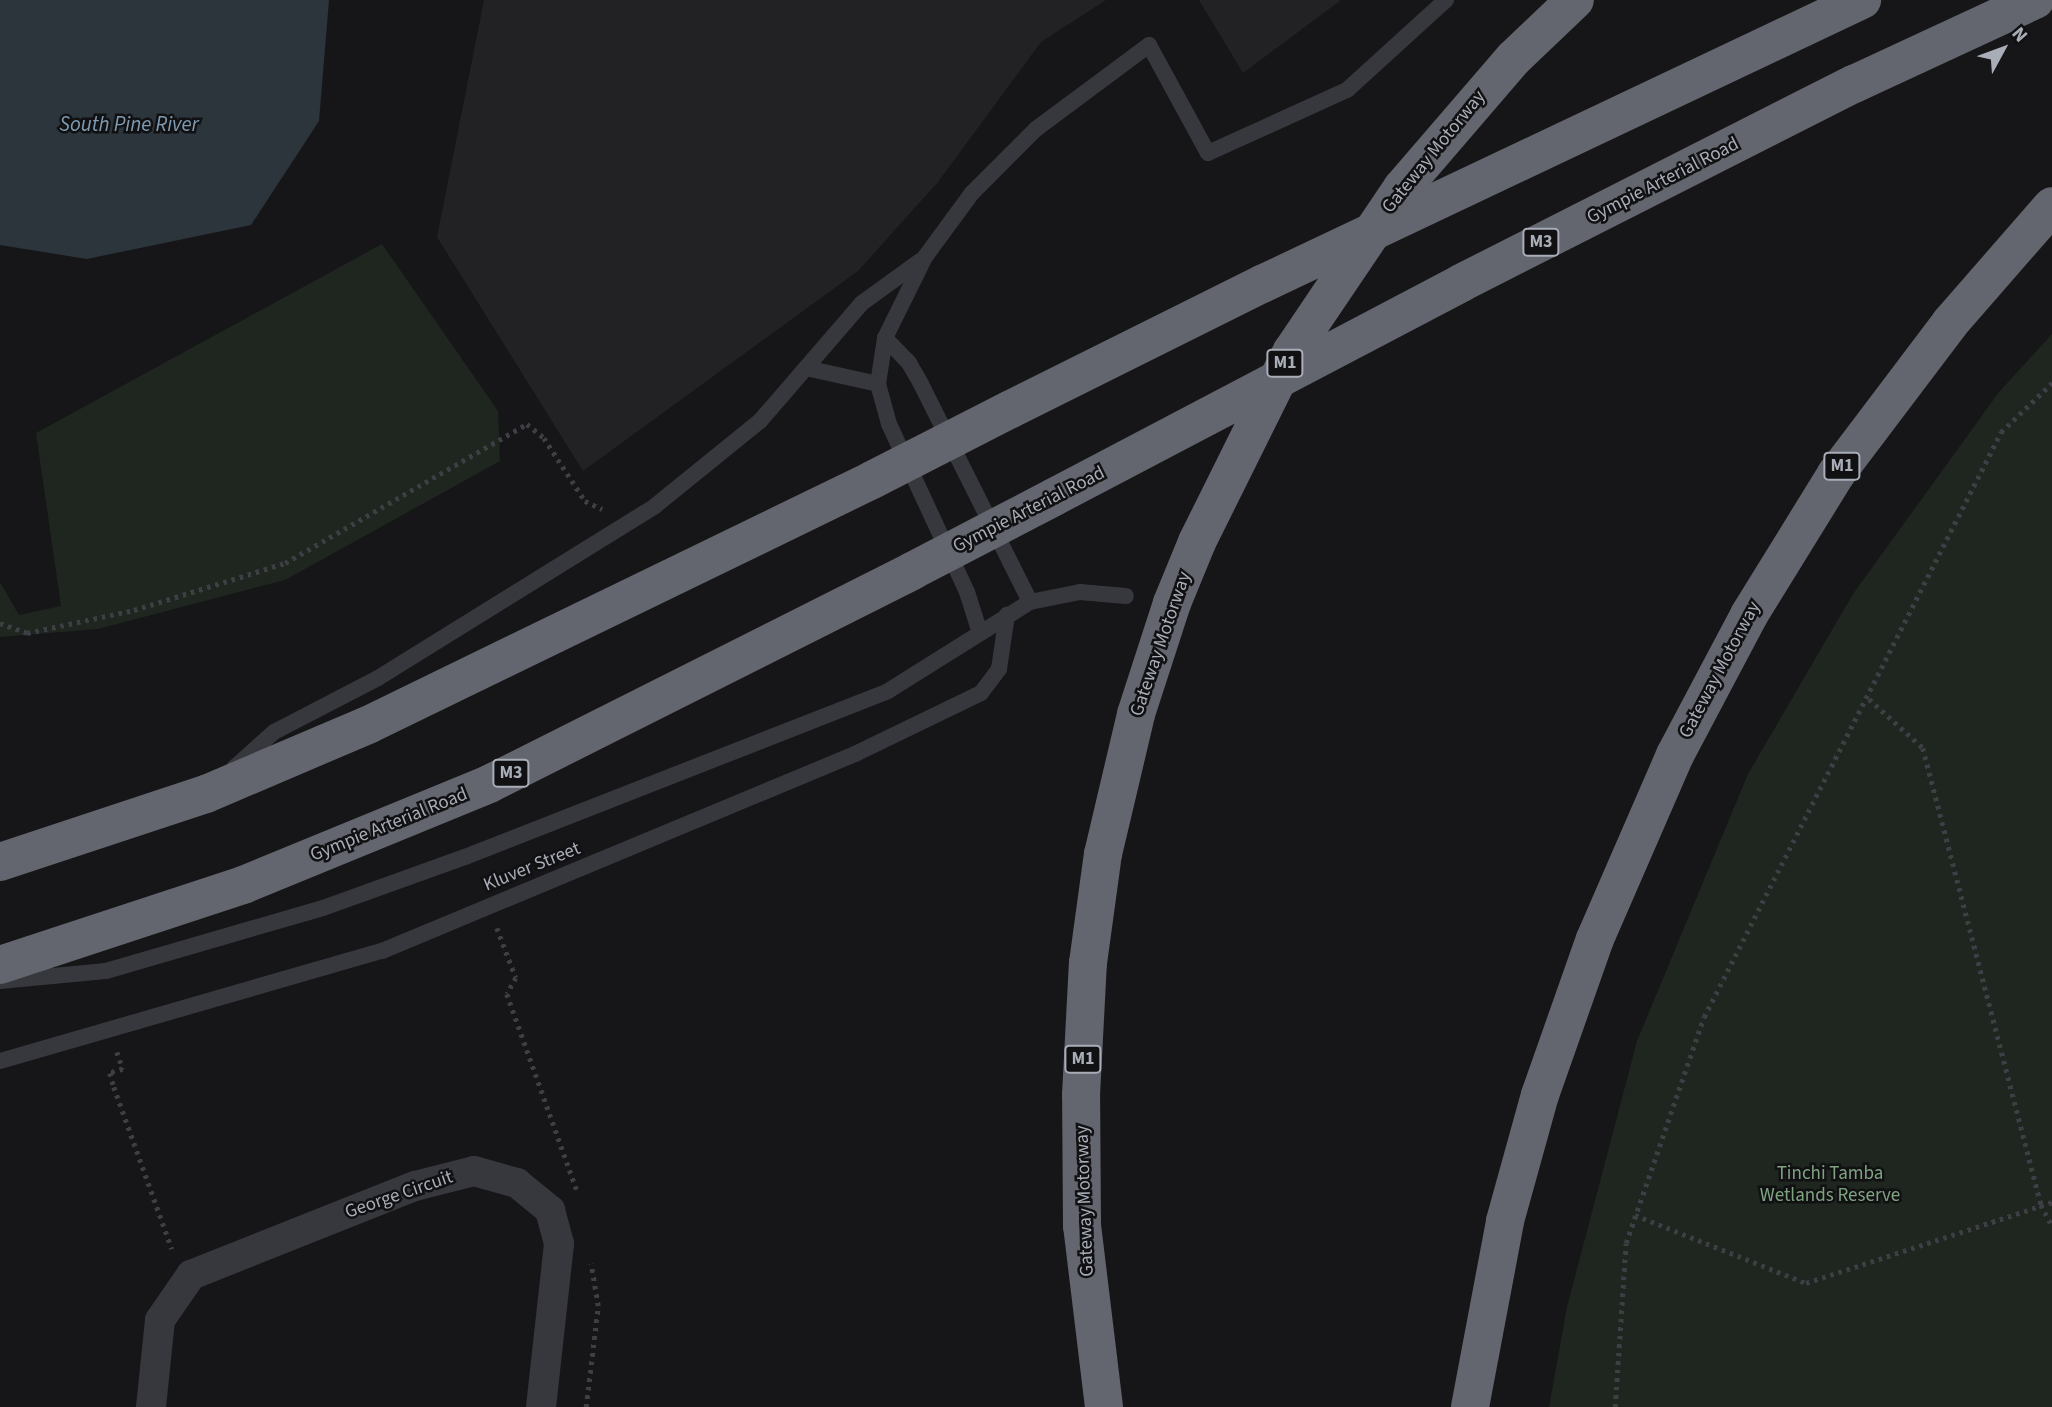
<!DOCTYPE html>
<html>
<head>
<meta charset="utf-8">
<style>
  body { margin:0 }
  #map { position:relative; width:2052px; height:1407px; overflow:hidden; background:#161618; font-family:"Source Sans 3",sans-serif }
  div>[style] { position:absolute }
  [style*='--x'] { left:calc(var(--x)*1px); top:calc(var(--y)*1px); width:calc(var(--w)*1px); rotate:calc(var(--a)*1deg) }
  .built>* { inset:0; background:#222225 }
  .green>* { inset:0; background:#1e261f }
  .water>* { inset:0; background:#2c353c }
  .path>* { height:4.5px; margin-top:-2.25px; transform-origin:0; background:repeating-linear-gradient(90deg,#3d3f44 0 3.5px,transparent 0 8.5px) }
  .service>* { height:16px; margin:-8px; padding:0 8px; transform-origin:8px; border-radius:8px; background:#37383d }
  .minor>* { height:30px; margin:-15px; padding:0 15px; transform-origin:15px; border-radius:15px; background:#37383d }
  .motorway>* { height:38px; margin:-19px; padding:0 19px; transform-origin:19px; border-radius:19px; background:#63666e }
  .motorway-bridge>* { height:38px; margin:-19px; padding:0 19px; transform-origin:19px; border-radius:19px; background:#63666e }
  span { translate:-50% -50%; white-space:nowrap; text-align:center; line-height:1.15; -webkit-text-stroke:5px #111113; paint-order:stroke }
  .shield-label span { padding:2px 5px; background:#111113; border:2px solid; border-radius:5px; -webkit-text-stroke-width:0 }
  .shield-label { font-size:18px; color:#a8adb8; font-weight:700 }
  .street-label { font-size:19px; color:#a8adb8 }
  .park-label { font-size:19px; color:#7fa381 }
  .water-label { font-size:21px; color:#7f9bb3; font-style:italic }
  .north { position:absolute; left:1968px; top:14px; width:70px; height:70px; -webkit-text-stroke:5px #111113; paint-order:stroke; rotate:49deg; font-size:19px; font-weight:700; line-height:28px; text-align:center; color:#a8adb8 }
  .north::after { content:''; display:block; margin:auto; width:24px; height:32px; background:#a8adb8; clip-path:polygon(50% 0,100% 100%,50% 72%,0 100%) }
</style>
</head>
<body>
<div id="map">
  <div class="built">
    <i style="clip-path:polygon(484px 0,1106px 0,1041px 42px,938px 182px,858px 271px,583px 471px,437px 237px)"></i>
    <i style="clip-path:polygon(1199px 0,1341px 0,1243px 73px)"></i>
  </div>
  <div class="green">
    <i style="clip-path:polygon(382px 244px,498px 411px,500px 461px,285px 580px,98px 629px,0 637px,0 582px,19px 615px,61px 606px,36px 433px)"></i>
    <i style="clip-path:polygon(2052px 334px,2052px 1407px,1549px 1407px,1567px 1307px,1637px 1041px,1748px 774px,1853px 594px,1999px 392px)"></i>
  </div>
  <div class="water">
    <i style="clip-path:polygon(0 0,329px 0,319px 121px,251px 225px,87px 259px,0 245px)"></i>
  </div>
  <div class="path">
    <i style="--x:0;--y:623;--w:29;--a:20"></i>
    <i style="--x:27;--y:633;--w:109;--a:-12.1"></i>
    <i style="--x:134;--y:610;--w:158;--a:-17.3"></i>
    <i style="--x:285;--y:563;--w:279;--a:-29.9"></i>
    <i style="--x:527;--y:424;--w:22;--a:39"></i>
    <i style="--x:544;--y:438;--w:75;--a:56.9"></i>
    <i style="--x:585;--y:501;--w:19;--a:25"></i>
    <i style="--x:1869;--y:699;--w:73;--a:42.2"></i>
    <i style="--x:1923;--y:748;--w:472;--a:75.5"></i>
    <i style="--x:2041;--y:1205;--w:24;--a:62"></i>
    <i style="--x:497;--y:928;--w:53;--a:69.2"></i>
    <i style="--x:516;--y:978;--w:18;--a:119"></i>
    <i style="--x:507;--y:994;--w:209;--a:70.4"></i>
    <i style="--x:117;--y:1052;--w:18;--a:71"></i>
    <i style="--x:123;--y:1069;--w:14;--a:163"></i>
    <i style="--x:110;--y:1073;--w:15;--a:74"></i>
    <i style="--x:114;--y:1087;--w:172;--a:70.3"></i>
    <i style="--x:1635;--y:1215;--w:184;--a:21.7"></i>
    <i style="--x:1806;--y:1283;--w:259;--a:-18.2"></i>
    <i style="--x:586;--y:1407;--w:102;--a:-83.2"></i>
    <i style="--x:598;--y:1306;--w:43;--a:-99.5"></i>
    <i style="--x:1615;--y:1407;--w:164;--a:-86.2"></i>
    <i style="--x:1626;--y:1243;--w:239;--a:-71"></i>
    <i style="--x:1704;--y:1017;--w:656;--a:-63.08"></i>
    <i style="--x:2001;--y:432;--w:71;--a:-43.9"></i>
  </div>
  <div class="service">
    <i style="--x:885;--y:338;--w:35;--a:46"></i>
    <i style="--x:909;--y:363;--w:24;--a:60"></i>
    <i style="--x:921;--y:384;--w:244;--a:63.4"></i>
    <i style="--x:806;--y:368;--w:74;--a:12.5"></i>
    <i style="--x:980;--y:633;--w:43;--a:-107.6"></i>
    <i style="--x:967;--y:592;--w:185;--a:-114.9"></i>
    <i style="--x:889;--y:424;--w:41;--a:-105.4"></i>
    <i style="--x:878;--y:384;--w:47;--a:-81.3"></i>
    <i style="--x:885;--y:338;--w:90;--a:-63.7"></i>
    <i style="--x:925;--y:257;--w:79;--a:-53.7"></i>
    <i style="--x:972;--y:193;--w:91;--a:-45"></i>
    <i style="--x:1036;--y:129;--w:141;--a:-36.6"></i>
    <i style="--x:1149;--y:45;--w:123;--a:61.4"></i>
    <i style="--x:1208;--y:153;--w:153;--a:-24.4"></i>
    <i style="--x:1347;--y:90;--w:134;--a:-42.3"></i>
    <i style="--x:234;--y:768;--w:54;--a:-42"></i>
    <i style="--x:274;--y:732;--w:117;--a:-27.4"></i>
    <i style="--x:378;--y:678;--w:326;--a:-31.8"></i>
    <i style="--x:655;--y:506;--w:135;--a:-39"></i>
    <i style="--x:760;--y:421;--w:156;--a:-49.2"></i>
    <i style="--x:862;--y:303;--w:72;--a:-35.9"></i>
    <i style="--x:0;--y:981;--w:106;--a:-5.4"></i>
    <i style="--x:106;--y:971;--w:226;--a:-16.2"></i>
    <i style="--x:323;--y:908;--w:151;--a:-19.8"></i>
    <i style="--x:465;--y:857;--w:454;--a:-21.4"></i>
    <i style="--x:888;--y:691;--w:168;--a:-32.1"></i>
    <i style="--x:1030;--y:602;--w:51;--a:-11.3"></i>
    <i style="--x:1080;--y:592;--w:46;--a:5"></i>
    <i style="--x:0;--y:1061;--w:398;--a:-16.1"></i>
    <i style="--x:382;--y:951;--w:512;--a:-22.61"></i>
    <i style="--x:855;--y:754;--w:140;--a:-25.8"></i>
    <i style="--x:981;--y:693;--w:30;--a:-53"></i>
    <i style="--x:999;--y:669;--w:55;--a:-81.6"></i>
  </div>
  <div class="minor">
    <i style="--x:151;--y:1407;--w:87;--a:-84.1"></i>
    <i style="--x:160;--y:1320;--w:55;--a:-55.4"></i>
    <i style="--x:191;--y:1275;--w:241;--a:-21.7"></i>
    <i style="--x:415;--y:1186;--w:61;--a:-14.3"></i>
    <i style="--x:474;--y:1171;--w:45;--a:15.6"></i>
    <i style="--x:517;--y:1183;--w:43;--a:39.3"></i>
    <i style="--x:550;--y:1210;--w:35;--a:75"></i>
    <i style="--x:559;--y:1244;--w:164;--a:96.3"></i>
  </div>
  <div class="motorway">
    <i style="--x:1514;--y:58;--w:84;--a:-43.6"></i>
    <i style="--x:1009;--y:410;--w:283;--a:-26.5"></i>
    <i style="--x:1262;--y:284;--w:664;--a:-25.33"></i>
    <i style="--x:1054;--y:497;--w:460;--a:-27.7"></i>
    <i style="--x:1461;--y:283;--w:441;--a:-26.9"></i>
    <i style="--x:1854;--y:84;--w:200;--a:-24.9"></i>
    <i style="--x:0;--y:862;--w:217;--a:-18.3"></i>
    <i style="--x:206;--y:794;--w:176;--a:-23.1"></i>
    <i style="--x:368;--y:725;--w:560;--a:-25.92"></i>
    <i style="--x:0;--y:965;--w:256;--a:-18.2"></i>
    <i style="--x:243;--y:885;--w:266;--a:-22.3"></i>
    <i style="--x:489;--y:784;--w:474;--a:-26.7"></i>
    <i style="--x:1104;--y:1407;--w:182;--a:-96.9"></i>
    <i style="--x:1082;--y:1226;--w:131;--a:-90.4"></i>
    <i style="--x:1081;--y:1095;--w:132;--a:-87"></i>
    <i style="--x:1088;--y:963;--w:110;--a:-82.2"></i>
    <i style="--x:1103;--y:854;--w:144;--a:-76.7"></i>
    <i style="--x:1470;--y:1407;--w:189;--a:-79.3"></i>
    <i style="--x:1505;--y:1221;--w:131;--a:-74.5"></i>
    <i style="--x:1540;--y:1095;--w:165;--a:-70.6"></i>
    <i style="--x:1595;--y:939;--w:201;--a:-66.5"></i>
    <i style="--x:1675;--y:755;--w:158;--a:-62.1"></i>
    <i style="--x:1749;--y:615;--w:166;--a:-58.3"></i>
    <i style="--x:1836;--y:474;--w:189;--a:-52.9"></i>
    <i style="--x:1950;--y:323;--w:155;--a:-48.9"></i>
  </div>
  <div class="motorway-bridge">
    <i style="--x:872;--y:480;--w:154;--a:-27.1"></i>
    <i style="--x:912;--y:571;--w:160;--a:-27.5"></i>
    <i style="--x:1136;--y:714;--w:117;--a:-72"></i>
    <i style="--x:1172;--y:603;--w:66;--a:-67.7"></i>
    <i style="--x:1197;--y:542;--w:213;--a:-63.6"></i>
    <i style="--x:1292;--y:351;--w:197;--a:-56"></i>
    <i style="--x:1402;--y:188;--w:172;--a:-49.3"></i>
  </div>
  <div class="shield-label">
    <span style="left:1541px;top:242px">M3</span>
    <span style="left:1285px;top:363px">M1</span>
    <span style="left:1842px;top:466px">M1</span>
    <span style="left:511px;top:773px">M3</span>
    <span style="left:1083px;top:1059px">M1</span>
  </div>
  <div class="street-label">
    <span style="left:1434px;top:152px;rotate:-51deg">Gateway Motorway</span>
    <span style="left:1663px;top:181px;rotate:-27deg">Gympie Arterial Road</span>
    <span style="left:1029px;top:510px;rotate:-27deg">Gympie Arterial Road</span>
    <span style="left:1161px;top:644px;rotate:-71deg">Gateway Motorway</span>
    <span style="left:1720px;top:670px;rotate:-62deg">Gateway Motorway</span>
    <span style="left:389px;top:825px;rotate:-22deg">Gympie Arterial Road</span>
    <span style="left:532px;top:867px;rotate:-22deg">Kluver Street</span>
    <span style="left:399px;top:1195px;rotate:-19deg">George Circuit</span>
    <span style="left:1085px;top:1201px;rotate:-92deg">Gateway Motorway</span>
  </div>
  <div class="park-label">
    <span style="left:1830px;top:1185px">Tinchi Tamba<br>Wetlands Reserve</span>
  </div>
  <div class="water-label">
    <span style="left:129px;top:124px">South Pine River</span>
  </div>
  <div class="north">N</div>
</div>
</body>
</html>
